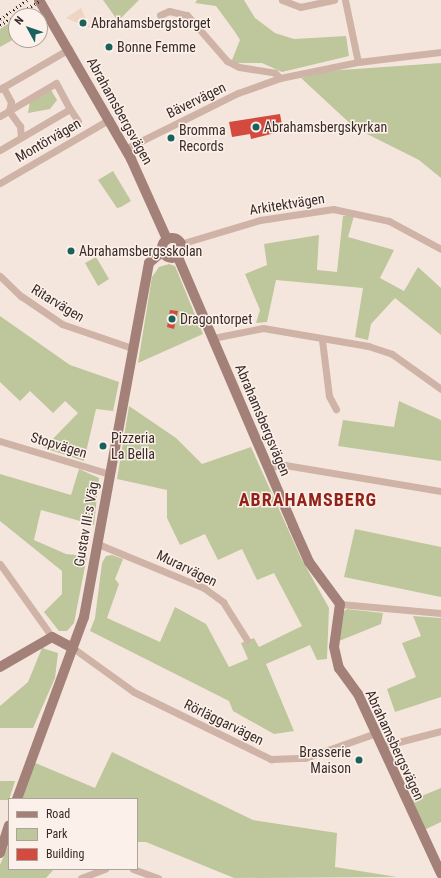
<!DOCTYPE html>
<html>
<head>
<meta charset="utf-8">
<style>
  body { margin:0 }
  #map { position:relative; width:441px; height:878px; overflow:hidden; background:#f5e6dd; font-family:"Roboto Condensed",sans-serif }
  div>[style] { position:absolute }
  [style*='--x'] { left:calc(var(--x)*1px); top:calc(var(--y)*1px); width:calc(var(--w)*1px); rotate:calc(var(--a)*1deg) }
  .green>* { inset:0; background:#bec69b }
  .plaza>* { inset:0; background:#eed4c3 }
  .building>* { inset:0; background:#d24b3e }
  .street>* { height:7px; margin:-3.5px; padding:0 3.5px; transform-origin:3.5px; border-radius:3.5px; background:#cfb3a7 }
  .secondary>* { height:10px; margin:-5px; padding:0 5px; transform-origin:5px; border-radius:5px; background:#a38178 }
  .secondary>.ring { margin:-5px; padding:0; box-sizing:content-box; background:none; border:10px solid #a38178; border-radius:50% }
  .rail>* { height:2.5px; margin-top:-1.25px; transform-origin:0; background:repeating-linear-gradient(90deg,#3a2b28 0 1px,transparent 0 4px) }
  .dots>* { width:11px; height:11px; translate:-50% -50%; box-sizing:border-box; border:2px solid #fcf1ea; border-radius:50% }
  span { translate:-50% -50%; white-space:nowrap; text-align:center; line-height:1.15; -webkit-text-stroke:3px #fcf1ea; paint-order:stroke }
  .poi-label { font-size:14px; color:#3a2b28 }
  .left { translate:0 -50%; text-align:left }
  .right { translate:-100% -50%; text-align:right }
  .street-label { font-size:14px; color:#3a2b28 }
  .district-label { font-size:18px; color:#922319; font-weight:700; letter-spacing:1px }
  .legend { position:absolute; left:8px; top:798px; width:130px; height:72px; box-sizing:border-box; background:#fcf1ea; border:1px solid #aea29c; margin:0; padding:5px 7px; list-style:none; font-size:12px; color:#3a2b28 }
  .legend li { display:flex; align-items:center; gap:8px; height:20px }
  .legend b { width:20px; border:1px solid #aea29c }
  .north { position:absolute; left:8px; top:8px; width:40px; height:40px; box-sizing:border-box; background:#fcf1ea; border:1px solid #aea29c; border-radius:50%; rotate:310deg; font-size:11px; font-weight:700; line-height:16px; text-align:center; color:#3a2b28 }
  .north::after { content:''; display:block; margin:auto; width:14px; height:18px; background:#19615a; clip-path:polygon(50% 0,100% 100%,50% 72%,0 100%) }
</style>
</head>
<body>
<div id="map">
  <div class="green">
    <i style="clip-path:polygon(103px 0,139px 0,118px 21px)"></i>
    <i style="clip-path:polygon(197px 0,244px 0,255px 18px,275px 33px,294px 39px,346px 36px,349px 56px,282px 72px,262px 63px,236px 63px,232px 60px,240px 40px,235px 32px,216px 6px,195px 3px)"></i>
    <i style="clip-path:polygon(16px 19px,16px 38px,0 47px,0 29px)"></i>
    <i style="clip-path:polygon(441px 63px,441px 178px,419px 160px,355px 128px,301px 78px,327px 71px)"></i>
    <i style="clip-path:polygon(51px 90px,57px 100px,50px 109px,28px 113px,30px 101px)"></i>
    <i style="clip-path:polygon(113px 171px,131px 201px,121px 207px,117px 208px,98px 180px)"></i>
    <i style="clip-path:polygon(343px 216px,354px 216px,348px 237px,394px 250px,380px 278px,404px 291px,418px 267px,441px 288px,441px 335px,395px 298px,371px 324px,368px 340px,355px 337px,363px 288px,276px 280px,267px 322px,256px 323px,260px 310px,245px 274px,267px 265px,264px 244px,319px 235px,317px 270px,337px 272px)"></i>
    <i style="clip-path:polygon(96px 257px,109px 279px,98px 286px,85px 263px)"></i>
    <i style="clip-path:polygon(169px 264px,175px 266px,203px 334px,138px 363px,152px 277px,159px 267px)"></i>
    <i style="clip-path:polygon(0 316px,70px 365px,119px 382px,113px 411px,96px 409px,84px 461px,44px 448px,78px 413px,65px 401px,53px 413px,30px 391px,20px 401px,0 382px)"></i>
    <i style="clip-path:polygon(399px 401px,441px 420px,441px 461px,338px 446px,343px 420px,394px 427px)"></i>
    <i style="clip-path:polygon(129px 406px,176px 438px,202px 464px,251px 447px,301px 558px,329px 608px,327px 659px,317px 660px,310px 645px,266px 664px,294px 731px,274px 734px,233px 711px,229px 701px,90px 631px,95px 618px,102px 563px,106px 556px,112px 555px,123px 559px,115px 579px,119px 584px,107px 618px,160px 642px,175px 607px,206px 624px,229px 667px,248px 659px,241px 643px,254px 638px,259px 647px,302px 626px,274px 573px,257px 580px,242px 549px,218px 560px,205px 534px,180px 545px,167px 518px,167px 490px,117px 479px)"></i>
    <i style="clip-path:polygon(79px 469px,99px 478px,94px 525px,41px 510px,34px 540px,66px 554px,87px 556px,74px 623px,67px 631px,59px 631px,44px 612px,62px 594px,62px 571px,0 521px,0 474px,71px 495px)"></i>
    <i style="clip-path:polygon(355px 529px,441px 547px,441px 597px,344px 577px)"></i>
    <i style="clip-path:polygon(347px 609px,383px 613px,381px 624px,339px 641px,343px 612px)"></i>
    <i style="clip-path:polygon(413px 616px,441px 618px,441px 697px,395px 712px,387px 689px,416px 677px,402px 643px,421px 636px)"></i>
    <i style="clip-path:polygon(42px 648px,58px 653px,55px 678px,33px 728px,0 728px,0 706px,28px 682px)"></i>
    <i style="clip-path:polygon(112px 752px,253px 820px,337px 833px,335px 867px,397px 877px,234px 878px,146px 842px,137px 842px,137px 799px,22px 799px,33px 762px,95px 788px)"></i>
    <i style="clip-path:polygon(0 781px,15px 781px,9px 800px,0 800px)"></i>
    <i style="clip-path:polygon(441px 788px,441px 822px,422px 831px,407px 802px)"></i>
    <i style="clip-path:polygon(9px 844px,9px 869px,54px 869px,46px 878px,0 878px,0 865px)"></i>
  </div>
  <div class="plaza">
    <i style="clip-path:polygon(81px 8px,90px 28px,66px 18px)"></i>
  </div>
  <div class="building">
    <i style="clip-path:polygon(280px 114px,283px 131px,251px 139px,250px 134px,232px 137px,229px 122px)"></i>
    <i style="clip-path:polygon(170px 310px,178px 311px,174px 329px,167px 327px)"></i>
  </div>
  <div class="street">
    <i style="--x:282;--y:0;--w:19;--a:21"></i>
    <i style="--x:300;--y:7;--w:35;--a:-12"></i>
    <i style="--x:345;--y:0;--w:63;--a:78.2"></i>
    <i style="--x:160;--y:15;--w:10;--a:-24"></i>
    <i style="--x:169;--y:11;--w:18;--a:13"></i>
    <i style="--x:187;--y:15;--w:61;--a:49"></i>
    <i style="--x:227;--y:61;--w:13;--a:27"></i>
    <i style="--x:239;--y:67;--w:36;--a:9"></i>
    <i style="--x:275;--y:73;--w:7;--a:45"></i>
    <i style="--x:3;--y:87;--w:17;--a:62"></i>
    <i style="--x:11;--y:102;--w:9;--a:103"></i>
    <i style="--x:9;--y:111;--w:19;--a:54"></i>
    <i style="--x:20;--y:126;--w:11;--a:85"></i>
    <i style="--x:0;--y:89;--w:80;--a:-30.1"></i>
    <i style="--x:0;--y:116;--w:65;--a:-30.5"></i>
    <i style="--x:56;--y:83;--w:30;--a:62"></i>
    <i style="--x:125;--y:149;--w:126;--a:-26.4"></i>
    <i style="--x:238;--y:93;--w:45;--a:-19.7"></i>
    <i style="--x:280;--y:78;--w:80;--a:-11.6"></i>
    <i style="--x:358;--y:62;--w:84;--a:-6.9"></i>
    <i style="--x:0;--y:150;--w:81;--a:-30.4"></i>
    <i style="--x:70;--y:109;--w:14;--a:56"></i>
    <i style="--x:0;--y:183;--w:127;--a:-30.2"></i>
    <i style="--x:180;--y:244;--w:84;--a:-16.7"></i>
    <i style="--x:260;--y:220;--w:74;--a:-8.6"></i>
    <i style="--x:333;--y:209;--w:57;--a:12.1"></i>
    <i style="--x:389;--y:221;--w:59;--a:28.3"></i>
    <i style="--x:0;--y:276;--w:29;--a:44"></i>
    <i style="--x:21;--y:296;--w:50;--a:34.3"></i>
    <i style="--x:62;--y:324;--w:74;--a:18.9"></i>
    <i style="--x:213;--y:338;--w:51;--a:-11.3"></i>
    <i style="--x:263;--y:328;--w:107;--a:9.7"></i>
    <i style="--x:368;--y:346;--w:25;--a:18"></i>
    <i style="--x:392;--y:354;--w:60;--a:35.5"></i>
    <i style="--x:322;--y:340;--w:56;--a:82.9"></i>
    <i style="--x:329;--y:396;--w:15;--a:62"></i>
    <i style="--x:0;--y:441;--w:115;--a:16.7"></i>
    <i style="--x:269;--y:467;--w:16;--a:-7"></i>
    <i style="--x:285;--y:465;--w:158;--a:9.5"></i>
    <i style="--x:98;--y:544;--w:115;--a:22.5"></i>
    <i style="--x:204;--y:588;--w:24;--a:36"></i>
    <i style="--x:223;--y:602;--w:45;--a:57.7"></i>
    <i style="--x:0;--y:564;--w:90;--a:54.5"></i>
    <i style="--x:340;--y:604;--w:101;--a:5.1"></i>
    <i style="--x:73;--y:648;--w:75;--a:35.8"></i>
    <i style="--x:134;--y:692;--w:153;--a:26.1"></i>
    <i style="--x:271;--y:759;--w:34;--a:-2"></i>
    <i style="--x:305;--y:758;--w:75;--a:-19.4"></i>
    <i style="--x:383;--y:746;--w:60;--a:-14.5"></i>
    <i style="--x:133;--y:869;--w:27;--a:20"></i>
    <i style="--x:81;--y:878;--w:26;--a:-21"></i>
  </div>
  <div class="secondary">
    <i style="--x:39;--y:0;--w:184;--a:59.9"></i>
    <i style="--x:131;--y:159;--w:88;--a:65.8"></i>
    <i class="ring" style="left:162px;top:238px;width:10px;height:10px"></i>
    <i style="--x:177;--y:255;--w:295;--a:66.8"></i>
    <i style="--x:293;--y:526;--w:39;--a:66"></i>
    <i style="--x:309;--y:562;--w:52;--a:53.6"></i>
    <i style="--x:340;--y:604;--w:43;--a:97.9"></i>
    <i style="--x:334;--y:647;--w:22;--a:77"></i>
    <i style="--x:339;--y:668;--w:32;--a:54"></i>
    <i style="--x:358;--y:694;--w:198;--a:65.2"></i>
    <i style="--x:0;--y:667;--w:60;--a:-30"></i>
    <i style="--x:52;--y:637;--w:24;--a:28"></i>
    <i style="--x:17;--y:799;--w:194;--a:-69.8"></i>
    <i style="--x:84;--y:617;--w:360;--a:-79.6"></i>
    <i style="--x:149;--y:263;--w:18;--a:-41"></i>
    <i style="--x:0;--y:853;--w:29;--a:-72"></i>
  </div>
  <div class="rail">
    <i style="--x:0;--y:19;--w:33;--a:-35"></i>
    <i style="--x:0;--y:25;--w:48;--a:-31.4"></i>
  </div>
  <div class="dots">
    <i style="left:83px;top:23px;background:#19615a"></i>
    <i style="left:109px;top:47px;background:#19615a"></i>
    <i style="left:256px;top:127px;background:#19615a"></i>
    <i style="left:171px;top:138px;background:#19615a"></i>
    <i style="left:71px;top:251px;background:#19615a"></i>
    <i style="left:172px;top:319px;background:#19615a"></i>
    <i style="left:103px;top:446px;background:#19615a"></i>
    <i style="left:359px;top:760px;background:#19615a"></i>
  </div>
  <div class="poi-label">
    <span class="left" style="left:91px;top:23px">Abrahamsbergstorget</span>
    <span class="left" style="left:117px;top:47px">Bonne Femme</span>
    <span class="left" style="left:264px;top:127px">Abrahamsbergskyrkan</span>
    <span class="left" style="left:179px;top:138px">Bromma<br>Records</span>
    <span class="left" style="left:79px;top:251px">Abrahamsbergsskolan</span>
    <span class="left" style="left:180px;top:319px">Dragontorpet</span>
    <span class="left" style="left:111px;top:446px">Pizzeria<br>La Bella</span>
    <span class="right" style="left:351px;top:760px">Brasserie<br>Maison</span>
  </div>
  <div class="street-label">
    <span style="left:196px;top:100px;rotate:-26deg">Bävervägen</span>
    <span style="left:120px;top:111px;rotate:61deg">Abrahamsbergsvägen</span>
    <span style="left:48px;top:140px;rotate:-30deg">Montörvägen</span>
    <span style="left:287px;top:204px;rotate:-9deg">Arkitektvägen</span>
    <span style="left:58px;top:303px;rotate:31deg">Ritarvägen</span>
    <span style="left:263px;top:420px;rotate:67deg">Abrahamsbergsvägen</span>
    <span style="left:59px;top:445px;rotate:17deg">Stopvägen</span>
    <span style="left:86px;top:524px;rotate:-80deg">Gustav III:s Väg</span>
    <span style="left:187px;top:568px;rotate:26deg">Murarvägen</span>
    <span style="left:224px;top:722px;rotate:26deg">Rörläggarvägen</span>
    <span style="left:395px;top:745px;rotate:65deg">Abrahamsbergsvägen</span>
  </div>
  <div class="district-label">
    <span style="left:308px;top:500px">ABRAHAMSBERG</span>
  </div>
  <ul class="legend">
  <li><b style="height:5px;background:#a38178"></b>Road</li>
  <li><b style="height:11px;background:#bec69b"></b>Park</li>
  <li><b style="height:11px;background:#d24b3e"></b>Building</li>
  </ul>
  <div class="north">N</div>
</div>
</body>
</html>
